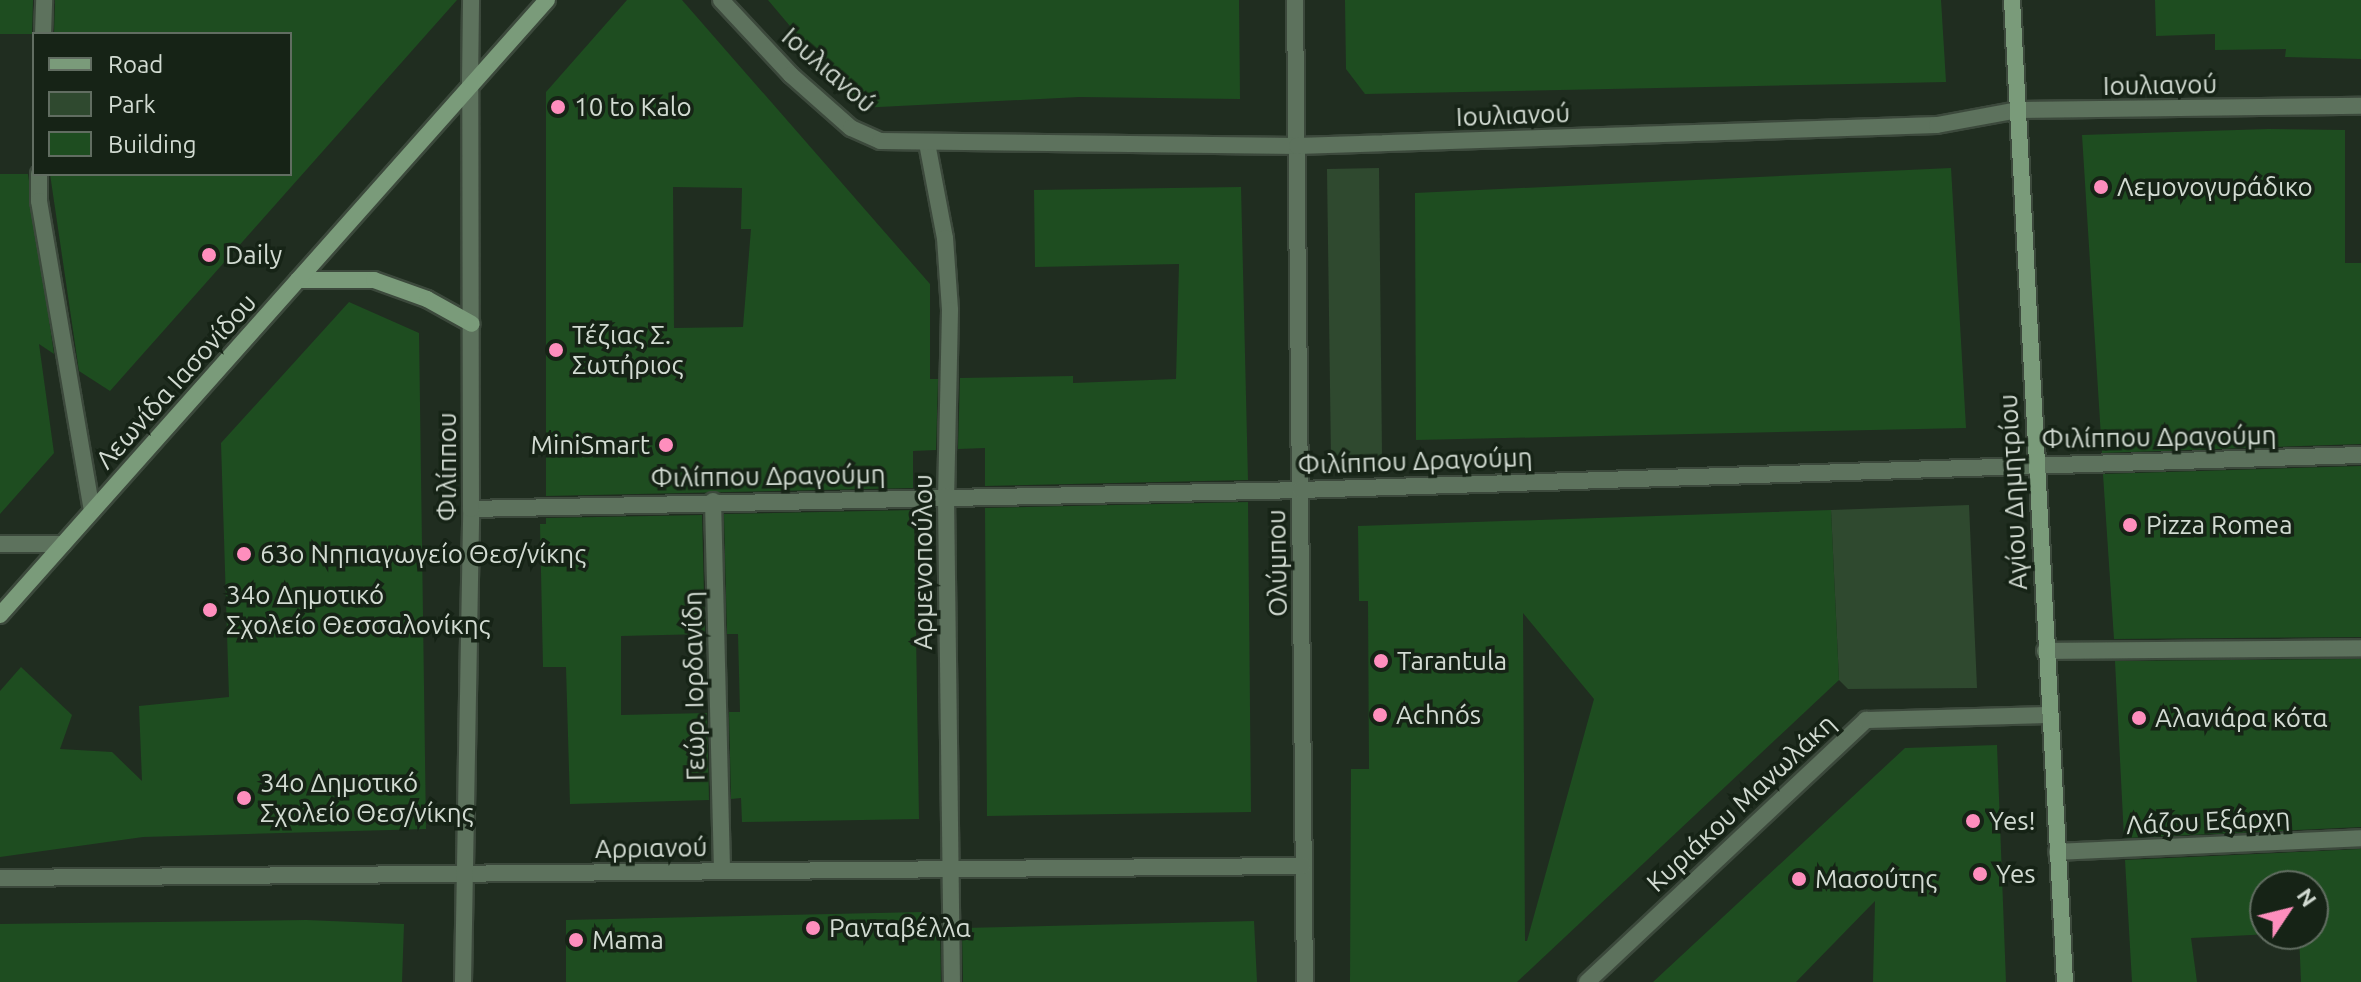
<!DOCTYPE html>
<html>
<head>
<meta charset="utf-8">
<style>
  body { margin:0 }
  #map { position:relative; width:2361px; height:982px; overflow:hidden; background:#202d20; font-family:Ubuntu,sans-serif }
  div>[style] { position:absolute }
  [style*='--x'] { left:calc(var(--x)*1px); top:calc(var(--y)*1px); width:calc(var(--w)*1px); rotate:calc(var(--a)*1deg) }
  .green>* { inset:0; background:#2f492f }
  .building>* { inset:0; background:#1e4d20 }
  .roads { filter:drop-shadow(2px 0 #3c493c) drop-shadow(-2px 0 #3c493c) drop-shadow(0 2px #3c493c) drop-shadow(0 -2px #3c493c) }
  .pedestrian>* { height:16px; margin:-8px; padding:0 8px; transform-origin:8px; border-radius:8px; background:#5d725d }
  .minor>* { height:16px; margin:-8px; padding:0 8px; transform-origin:8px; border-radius:8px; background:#5d725d }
  .tertiary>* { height:16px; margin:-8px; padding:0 8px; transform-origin:8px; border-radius:8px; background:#5d725d }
  .secondary>* { height:16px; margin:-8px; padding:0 8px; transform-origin:8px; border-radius:8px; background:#7a9b7a }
  .dots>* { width:22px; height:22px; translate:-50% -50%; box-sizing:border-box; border:4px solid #162316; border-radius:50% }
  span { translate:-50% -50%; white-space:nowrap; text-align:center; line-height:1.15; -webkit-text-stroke:7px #162316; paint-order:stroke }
  .street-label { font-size:26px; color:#d2dbd2 }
  .poi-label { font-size:26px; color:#d2dbd2 }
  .left { translate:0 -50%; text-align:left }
  .right { translate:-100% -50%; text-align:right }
  .legend { position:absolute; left:32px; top:32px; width:260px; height:144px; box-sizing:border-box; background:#162316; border:2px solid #616d61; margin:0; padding:10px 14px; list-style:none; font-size:24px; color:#d2dbd2 }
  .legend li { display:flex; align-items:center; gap:16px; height:40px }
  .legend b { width:40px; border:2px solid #616d61 }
  .north { position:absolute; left:2249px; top:870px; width:80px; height:80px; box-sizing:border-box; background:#162316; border:2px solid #616d61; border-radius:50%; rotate:55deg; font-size:22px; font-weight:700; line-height:32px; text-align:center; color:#d2dbd2 }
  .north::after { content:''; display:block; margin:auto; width:28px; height:36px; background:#fe8ebd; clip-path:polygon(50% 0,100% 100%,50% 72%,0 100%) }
</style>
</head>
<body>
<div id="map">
  <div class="green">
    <i style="clip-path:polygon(1379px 168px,1382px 457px,1331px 459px,1327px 169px)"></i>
    <i style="clip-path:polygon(1969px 505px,1977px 688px,1848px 689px,1839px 680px,1831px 510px)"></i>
  </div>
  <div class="building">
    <i style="clip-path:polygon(0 0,33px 0,32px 34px,0 34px)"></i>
    <i style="clip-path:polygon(55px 0,457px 0,110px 391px,79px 371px,50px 174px,290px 174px,290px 34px,54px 34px)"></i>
    <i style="clip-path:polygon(evenodd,627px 0,682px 0,930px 284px,930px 379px,938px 379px,936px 450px,913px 451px,913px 488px,546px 496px,546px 92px,627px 0,673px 187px,742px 188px,741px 229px,751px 229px,743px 327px,674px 328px,673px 187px)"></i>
    <i style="clip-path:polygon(768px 0,1239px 0,1240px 99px,1079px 97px,859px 108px)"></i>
    <i style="clip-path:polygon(1345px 0,1941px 0,1946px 82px,1365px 94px,1346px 69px)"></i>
    <i style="clip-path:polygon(2155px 0,2361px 0,2361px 59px,2285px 57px,2286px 49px,2215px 50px,2215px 34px,2156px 36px)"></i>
    <i style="clip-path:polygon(2268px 129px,2345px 130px,2345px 263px,2361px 263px,2361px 444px,2102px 453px,2082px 135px)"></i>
    <i style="clip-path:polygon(1951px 168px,1966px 428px,1416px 440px,1415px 193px)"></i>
    <i style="clip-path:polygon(0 174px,28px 174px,54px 354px,39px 344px,54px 453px,0 514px)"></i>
    <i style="clip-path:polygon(1241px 187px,1248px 480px,985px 486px,985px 448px,958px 449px,960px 378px,1073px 376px,1073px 383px,1176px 379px,1179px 264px,1035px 267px,1034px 190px)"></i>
    <i style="clip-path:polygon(349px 302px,419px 333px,426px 829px,143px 837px,0 857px,0 691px,21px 667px,72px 715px,60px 749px,112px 752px,142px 781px,139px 706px,229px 697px,221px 443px)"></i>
    <i style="clip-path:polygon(2361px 466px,2361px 637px,2114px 639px,2103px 474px)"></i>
    <i style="clip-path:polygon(1248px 502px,1251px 812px,987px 816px,985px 508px)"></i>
    <i style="clip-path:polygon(914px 510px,919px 819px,742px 822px,741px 798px,731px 799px,729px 712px,740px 712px,738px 634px,727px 634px,724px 514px)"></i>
    <i style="clip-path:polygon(evenodd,1831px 510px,1839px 680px,1517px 982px,1350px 982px,1351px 769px,1369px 769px,1368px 601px,1359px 601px,1358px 526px,1831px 510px,1523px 613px,1594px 699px,1527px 941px,1525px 941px,1523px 613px)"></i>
    <i style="clip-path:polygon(702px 515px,705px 634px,621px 636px,621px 715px,707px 713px,709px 800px,570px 804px,566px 667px,543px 667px,540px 524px,546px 524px,546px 518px)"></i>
    <i style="clip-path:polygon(2361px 659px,2361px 827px,2124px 838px,2115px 661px)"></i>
    <i style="clip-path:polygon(1997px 745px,2006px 982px,1873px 982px,1875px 901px,1796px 982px,1653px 982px,1905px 748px)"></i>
    <i style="clip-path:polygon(2361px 849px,2361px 982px,2301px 982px,2299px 934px,2313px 934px,2313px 886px,2265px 886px,2265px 934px,2271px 934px,2191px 938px,2197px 982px,2132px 982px,2125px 860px)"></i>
    <i style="clip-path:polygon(923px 912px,924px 929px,940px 929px,941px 982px,566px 982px,566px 920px)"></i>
    <i style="clip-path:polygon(306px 920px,404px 924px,402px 982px,0 982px,0 924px)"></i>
    <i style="clip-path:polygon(1254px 921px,1257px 982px,963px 982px,962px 928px)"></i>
  </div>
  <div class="roads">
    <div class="pedestrian">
      <i style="--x:43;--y:34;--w:34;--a:-88"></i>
      <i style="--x:39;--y:174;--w:27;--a:90"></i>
      <i style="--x:39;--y:201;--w:315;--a:80.3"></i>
      <i style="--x:713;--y:501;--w:370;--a:88.6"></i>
      <i style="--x:0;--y:544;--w:63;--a:0"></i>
      <i style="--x:2045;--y:651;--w:316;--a:-0.5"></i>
    </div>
    <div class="minor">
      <i style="--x:1295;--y:0;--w:982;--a:89.42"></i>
      <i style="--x:927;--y:143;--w:97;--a:79.3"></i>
      <i style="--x:945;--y:238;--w:72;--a:86"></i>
      <i style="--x:950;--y:310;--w:186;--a:91.2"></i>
      <i style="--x:946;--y:496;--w:486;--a:89.3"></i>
      <i style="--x:471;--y:509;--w:829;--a:-1.31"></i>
      <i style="--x:1300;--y:490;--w:1062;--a:-1.89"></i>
      <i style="--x:2057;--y:852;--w:304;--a:-2.6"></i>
      <i style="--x:0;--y:878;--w:1303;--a:-0.53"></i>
      <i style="--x:463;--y:982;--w:473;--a:-89"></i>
      <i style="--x:471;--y:509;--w:423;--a:-90.1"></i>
      <i style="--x:1587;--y:982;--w:383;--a:-43.2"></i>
      <i style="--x:1866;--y:720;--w:183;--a:-1.6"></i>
    </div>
    <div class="tertiary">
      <i style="--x:721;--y:0;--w:103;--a:47"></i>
      <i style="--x:791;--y:75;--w:80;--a:41.5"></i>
      <i style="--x:851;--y:128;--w:32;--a:24"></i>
      <i style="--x:880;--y:141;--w:417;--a:0.7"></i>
      <i style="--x:1297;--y:146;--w:640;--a:-1.88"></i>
      <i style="--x:1937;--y:125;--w:82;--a:-10.5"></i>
      <i style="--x:2018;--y:110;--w:343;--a:-0.7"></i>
      <i style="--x:470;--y:86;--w:86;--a:-89.3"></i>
    </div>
    <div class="secondary">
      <i style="--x:2012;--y:0;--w:983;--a:86.91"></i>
      <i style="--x:298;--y:280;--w:76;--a:0"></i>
      <i style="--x:374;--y:280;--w:56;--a:19.7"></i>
      <i style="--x:427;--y:299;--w:51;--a:29.1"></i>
      <i style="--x:0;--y:615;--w:823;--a:-48.35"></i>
    </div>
  </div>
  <div class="dots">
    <i style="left:558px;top:107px;background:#fe8ebd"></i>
    <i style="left:2101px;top:187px;background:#fe8ebd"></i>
    <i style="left:209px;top:255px;background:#fe8ebd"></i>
    <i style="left:556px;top:350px;background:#fe8ebd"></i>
    <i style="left:666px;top:445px;background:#fe8ebd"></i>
    <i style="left:2130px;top:525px;background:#fe8ebd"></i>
    <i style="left:244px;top:554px;background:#fe8ebd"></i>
    <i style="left:210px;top:610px;background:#fe8ebd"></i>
    <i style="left:1381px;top:661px;background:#fe8ebd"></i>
    <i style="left:1380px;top:715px;background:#fe8ebd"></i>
    <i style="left:2139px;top:718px;background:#fe8ebd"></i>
    <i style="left:244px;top:798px;background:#fe8ebd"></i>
    <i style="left:1973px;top:821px;background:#fe8ebd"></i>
    <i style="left:1980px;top:874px;background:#fe8ebd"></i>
    <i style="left:1799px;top:879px;background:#fe8ebd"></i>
    <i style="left:813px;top:928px;background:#fe8ebd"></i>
    <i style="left:576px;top:940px;background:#fe8ebd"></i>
  </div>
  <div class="street-label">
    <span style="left:829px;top:70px;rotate:41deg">Ιουλιανού</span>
    <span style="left:2160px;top:85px;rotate:-1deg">Ιουλιανού</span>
    <span style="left:1513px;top:115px;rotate:-2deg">Ιουλιανού</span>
    <span style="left:176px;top:381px;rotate:-48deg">Λεωνίδα Ιασονίδου</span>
    <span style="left:2159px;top:437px;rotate:-1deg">Φιλίππου Δραγούμη</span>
    <span style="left:1415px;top:461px;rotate:-2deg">Φιλίππου Δραγούμη</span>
    <span style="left:447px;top:467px;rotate:-90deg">Φιλίππου</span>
    <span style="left:768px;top:476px;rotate:-1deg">Φιλίππου Δραγούμη</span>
    <span style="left:2013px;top:492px;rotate:-93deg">Αγίου Δημητρίου</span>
    <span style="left:923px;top:562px;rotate:-90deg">Αρμενοπούλου</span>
    <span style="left:1277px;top:563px;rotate:-91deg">Ολύμπου</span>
    <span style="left:694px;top:686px;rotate:-91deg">Γεώρ. Ιορδανίδη</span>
    <span style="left:1741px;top:803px;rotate:-43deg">Κυριάκου Μανωλάκη</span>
    <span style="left:2208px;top:821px;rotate:-3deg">Λάζου Εξάρχη</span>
    <span style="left:651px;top:848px;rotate:-1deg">Αρριανού</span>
  </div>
  <div class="poi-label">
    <span class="left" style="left:574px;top:107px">10 to Kalo</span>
    <span class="left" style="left:2117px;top:187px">Λεμονογυράδικο</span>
    <span class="left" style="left:225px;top:255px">Daily</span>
    <span class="left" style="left:572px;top:350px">Τέζιας Σ.<br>Σωτἠριος</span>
    <span class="right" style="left:650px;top:445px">MiniSmart</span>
    <span class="left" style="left:2146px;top:525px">Pizza Romea</span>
    <span class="left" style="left:260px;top:554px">63ο Νηπιαγωγείο Θεσ/νίκης</span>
    <span class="left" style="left:226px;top:610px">34ο Δημοτικό<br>Σχολείο Θεσσαλονίκης</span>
    <span class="left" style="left:1397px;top:661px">Tarantula</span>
    <span class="left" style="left:1396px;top:715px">Achnós</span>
    <span class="left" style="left:2155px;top:718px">Αλανιάρα κότα</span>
    <span class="left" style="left:260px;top:798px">34ο Δημοτικό<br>Σχολείο Θεσ/νίκης</span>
    <span class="left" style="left:1989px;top:821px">Yes!</span>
    <span class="left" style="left:1996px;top:874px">Yes</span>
    <span class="left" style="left:1815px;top:879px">Μασούτης</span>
    <span class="left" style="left:829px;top:928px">Ρανταβέλλα</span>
    <span class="left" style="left:592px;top:940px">Mama</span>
  </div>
  <ul class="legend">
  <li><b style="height:10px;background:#7a9b7a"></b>Road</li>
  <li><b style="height:22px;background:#2f492f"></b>Park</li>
  <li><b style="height:22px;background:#1e4d20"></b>Building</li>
  </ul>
  <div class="north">N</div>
</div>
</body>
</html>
